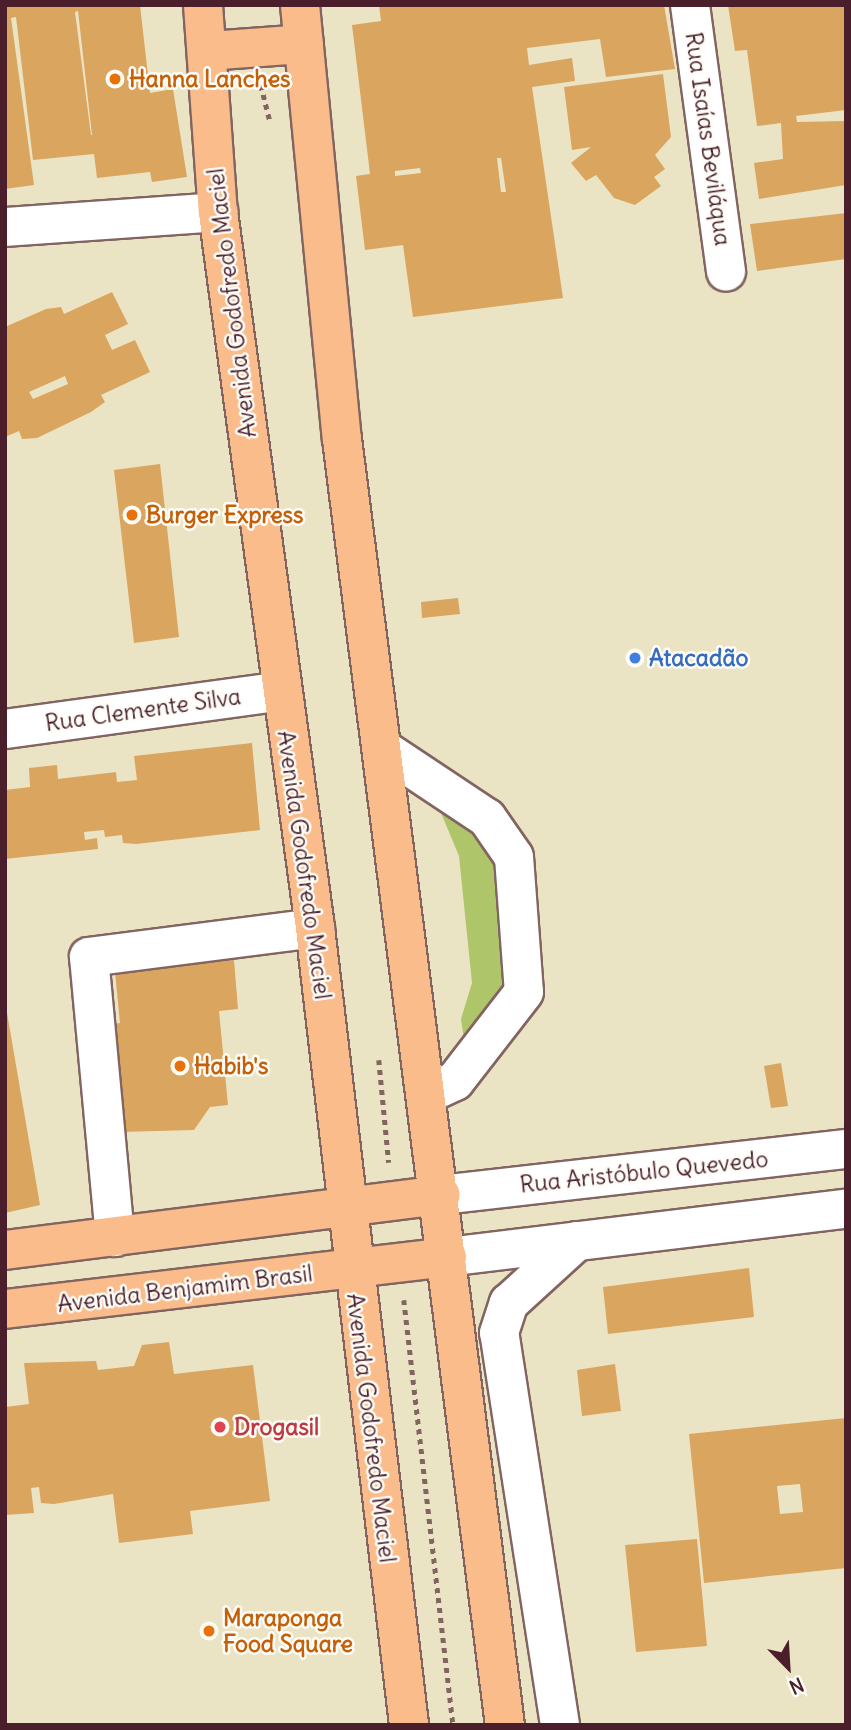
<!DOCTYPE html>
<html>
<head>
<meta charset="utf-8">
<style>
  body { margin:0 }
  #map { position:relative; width:851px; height:1730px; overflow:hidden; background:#ebe4c4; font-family:Delius,sans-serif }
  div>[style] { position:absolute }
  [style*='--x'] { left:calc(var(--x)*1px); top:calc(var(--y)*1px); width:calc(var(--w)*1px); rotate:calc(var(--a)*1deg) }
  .green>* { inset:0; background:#afc569 }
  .building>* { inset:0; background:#d9a55f }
  .path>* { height:4.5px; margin-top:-2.25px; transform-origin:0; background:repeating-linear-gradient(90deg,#826461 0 5px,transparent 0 10px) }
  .roads { filter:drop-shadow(2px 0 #826461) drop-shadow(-2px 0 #826461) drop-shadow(0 2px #826461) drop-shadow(0 -2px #826461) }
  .minor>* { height:38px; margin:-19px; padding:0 19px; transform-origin:19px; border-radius:19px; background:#fff }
  .major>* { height:38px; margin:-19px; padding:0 19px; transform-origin:19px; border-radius:19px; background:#f9bc8a }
  .dots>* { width:19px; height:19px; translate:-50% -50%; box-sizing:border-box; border:4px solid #fdfcf7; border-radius:50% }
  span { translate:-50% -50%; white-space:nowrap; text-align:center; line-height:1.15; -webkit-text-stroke:5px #fdfcf7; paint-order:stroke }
  .food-label { font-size:23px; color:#c56008; font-weight:700 }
  .left { translate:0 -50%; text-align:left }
  .street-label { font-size:23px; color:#4a1f2b }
  .shop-label { font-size:23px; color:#366cbe; font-weight:700 }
  .health-label { font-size:23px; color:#be3a42; font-weight:700 }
  .frame { position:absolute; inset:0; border:7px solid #4a1f2b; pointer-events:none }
  .north { position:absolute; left:753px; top:1632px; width:70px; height:70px; -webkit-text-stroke:5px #fdfcf7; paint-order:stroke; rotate:156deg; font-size:19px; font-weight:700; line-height:28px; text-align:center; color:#4a1f2b }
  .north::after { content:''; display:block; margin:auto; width:24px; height:32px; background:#4a1f2b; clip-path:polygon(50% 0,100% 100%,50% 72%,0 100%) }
</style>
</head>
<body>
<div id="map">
  <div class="green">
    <i style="clip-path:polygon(436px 801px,480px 833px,500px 858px,510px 982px,465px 1047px,461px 1019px,472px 983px,459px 856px)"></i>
  </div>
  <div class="building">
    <i style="clip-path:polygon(evenodd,5px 5px,140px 5px,150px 93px,173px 89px,187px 177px,152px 182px,150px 172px,97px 178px,94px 154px,33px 160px,16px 17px,11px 18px,34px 185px,5px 189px,5px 5px,78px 11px,92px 135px,91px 135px,75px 12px,78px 11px)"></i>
    <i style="clip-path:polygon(evenodd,379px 5px,664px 5px,675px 69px,606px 77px,600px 39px,527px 48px,529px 65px,572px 58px,575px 81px,532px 87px,563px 298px,413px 317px,403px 245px,365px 250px,356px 176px,370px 174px,352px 25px,381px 21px,379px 5px,497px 158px,501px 158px,506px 192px,501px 192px,497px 158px,379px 5px,420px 168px,421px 173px,395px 176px,395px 171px,420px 168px)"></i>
    <i style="clip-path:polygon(728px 5px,846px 5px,846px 110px,796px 116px,797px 122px,846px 121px,846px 185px,759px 199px,754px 163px,783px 159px,781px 123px,757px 126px,747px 50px,735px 51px)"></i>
    <i style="clip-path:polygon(663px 74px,671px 137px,655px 155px,665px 169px,654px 177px,661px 186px,635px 205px,614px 198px,596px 175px,586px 181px,571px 163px,591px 147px,572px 150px,564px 87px)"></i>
    <i style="clip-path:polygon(846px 213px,846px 259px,757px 271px,750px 224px)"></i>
    <i style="clip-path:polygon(evenodd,112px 292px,128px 324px,105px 335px,112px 350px,135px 340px,150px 372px,101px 395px,105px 402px,91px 412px,37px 438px,22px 439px,19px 431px,5px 437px,5px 327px,46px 309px,61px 307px,64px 314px,112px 292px,65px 376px,68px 384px,33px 399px,29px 392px,65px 376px)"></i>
    <i style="clip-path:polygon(160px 464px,179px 637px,134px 643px,114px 470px)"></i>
    <i style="clip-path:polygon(458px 598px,460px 614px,422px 618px,421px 602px)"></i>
    <i style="clip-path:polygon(252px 743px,260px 830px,136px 844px,123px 843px,122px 835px,105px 837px,104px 830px,84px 832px,85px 840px,97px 838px,98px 849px,5px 859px,5px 790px,30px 787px,29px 768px,57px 765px,58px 779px,116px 772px,117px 782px,137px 780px,134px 756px)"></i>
    <i style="clip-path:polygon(234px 960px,238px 1009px,219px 1011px,228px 1105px,210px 1107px,194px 1130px,120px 1132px,109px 1025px,120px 1023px,115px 972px)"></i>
    <i style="clip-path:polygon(5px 1001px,40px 1205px,5px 1213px)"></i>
    <i style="clip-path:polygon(781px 1063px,788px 1106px,771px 1108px,764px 1066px)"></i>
    <i style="clip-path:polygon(749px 1268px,754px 1317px,608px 1334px,603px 1287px)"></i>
    <i style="clip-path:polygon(169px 1342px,174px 1374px,253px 1365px,270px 1501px,190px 1511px,193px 1534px,119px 1543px,113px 1494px,54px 1504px,41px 1503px,39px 1487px,31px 1488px,34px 1513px,5px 1515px,5px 1407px,29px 1404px,24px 1363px,96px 1361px,98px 1370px,134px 1366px,142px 1345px)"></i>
    <i style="clip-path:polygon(615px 1364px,621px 1411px,582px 1416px,577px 1370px)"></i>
    <i style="clip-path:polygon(evenodd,846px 1418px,846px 1568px,704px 1583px,689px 1434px,846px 1418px,800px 1484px,803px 1512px,780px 1514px,777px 1486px,800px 1484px)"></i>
    <i style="clip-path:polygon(697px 1539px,707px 1646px,636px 1652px,625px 1545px)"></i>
  </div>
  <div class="path">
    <i style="--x:261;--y:85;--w:37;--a:76"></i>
    <i style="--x:379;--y:1060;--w:103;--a:84.5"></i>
    <i style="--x:404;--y:1300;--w:428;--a:83.4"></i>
  </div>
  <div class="roads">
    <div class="minor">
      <i style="--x:690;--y:5;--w:269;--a:82.3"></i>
      <i style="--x:5;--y:227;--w:214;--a:-4"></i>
      <i style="--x:5;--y:729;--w:279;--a:-7.8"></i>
      <i style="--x:386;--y:751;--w:121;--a:33.6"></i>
      <i style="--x:487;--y:818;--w:47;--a:55.3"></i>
      <i style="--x:514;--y:857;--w:135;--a:85.8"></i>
      <i style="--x:524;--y:992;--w:113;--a:127.8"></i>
      <i style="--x:455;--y:1081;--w:29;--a:155"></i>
      <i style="--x:441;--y:1195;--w:408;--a:-6.5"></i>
      <i style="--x:115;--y:1237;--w:281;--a:-95.3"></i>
      <i style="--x:89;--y:957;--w:228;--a:-7.3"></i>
      <i style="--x:447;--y:1257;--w:402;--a:-6.9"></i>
      <i style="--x:560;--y:1725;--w:397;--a:-98.8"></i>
      <i style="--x:499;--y:1333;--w:32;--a:-72"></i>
      <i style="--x:509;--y:1303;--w:92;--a:-42.4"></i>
    </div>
    <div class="major">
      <i style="--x:203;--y:5;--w:208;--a:85.9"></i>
      <i style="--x:218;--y:212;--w:723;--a:82.28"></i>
      <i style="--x:315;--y:928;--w:803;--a:83.27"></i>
      <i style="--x:300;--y:5;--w:436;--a:84.5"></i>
      <i style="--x:342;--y:439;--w:1296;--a:82.78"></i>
      <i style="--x:208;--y:51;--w:96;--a:-4.2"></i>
      <i style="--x:5;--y:1250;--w:439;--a:-7.2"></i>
      <i style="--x:5;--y:1309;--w:445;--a:-6.7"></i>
    </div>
  </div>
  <div class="dots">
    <i style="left:115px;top:79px;background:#e8710a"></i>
    <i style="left:132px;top:515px;background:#e8710a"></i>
    <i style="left:635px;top:658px;background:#3f7fe0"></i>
    <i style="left:180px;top:1066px;background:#e8710a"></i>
    <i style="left:220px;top:1427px;background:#e0444e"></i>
    <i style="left:209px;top:1631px;background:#e8710a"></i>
  </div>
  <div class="food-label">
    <span class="left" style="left:129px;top:79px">Hanna Lanches</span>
    <span class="left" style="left:146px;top:515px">Burger Express</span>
    <span class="left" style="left:194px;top:1066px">Habib's</span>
    <span class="left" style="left:223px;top:1631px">Maraponga<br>Food Square</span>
  </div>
  <div class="street-label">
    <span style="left:708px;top:139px;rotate:82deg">Rua Isaías Beviláqua</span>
    <span style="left:232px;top:303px;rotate:-97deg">Avenida Godofredo Maciel</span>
    <span style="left:143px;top:710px;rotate:-8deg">Rua Clemente Silva</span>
    <span style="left:304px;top:865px;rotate:82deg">Avenida Godofredo Maciel</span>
    <span style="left:644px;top:1172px;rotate:-6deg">Rua Aristóbulo Quevedo</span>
    <span style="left:185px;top:1289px;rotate:-7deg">Avenida Benjamim Brasil</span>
    <span style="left:371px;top:1428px;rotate:83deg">Avenida Godofredo Maciel</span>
  </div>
  <div class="shop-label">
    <span class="left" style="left:649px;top:658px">Atacadão</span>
  </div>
  <div class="health-label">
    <span class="left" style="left:234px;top:1427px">Drogasil</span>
  </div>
  <div class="frame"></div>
  <div class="north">N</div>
</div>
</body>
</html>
